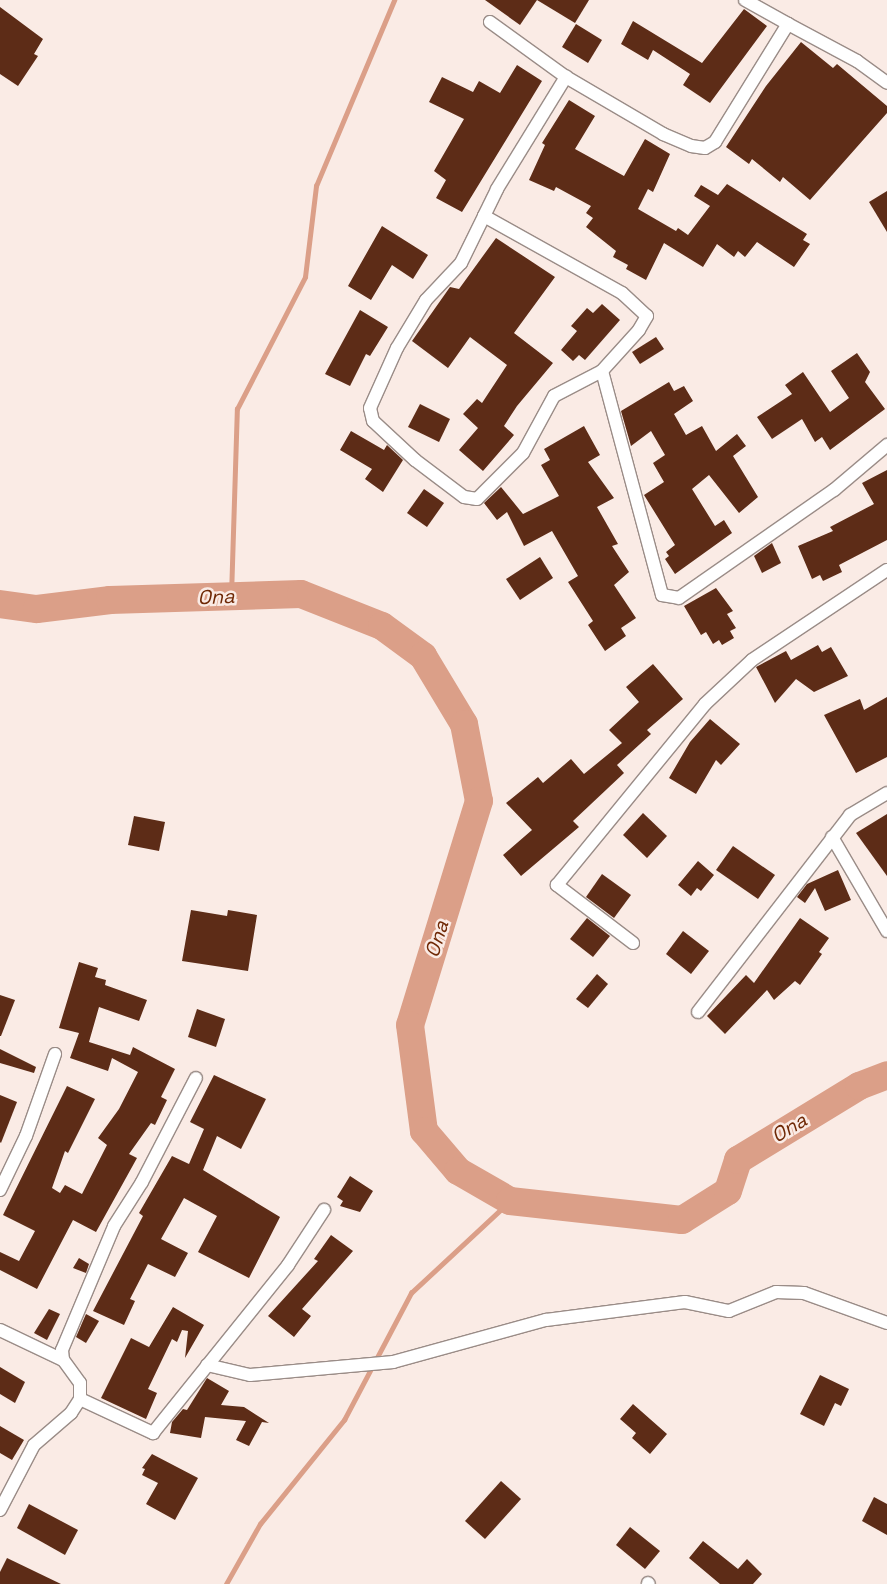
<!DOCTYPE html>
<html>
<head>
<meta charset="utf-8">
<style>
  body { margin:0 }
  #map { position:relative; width:887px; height:1584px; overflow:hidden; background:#faebe5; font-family:"Space Grotesk",sans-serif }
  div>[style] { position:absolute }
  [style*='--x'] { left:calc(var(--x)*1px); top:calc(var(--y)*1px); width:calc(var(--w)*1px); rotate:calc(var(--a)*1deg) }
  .stream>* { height:4.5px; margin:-2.25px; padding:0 2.25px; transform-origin:2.25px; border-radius:2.25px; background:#db9f88 }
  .river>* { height:28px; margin:-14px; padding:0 14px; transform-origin:14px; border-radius:14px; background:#db9f88 }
  .building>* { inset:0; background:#5d2c17 }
  .roads { filter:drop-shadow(1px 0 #9a8c87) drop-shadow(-1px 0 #9a8c87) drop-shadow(0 1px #9a8c87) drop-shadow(0 -1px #9a8c87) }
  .minor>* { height:12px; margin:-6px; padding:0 6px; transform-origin:6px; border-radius:6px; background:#fff }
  span { translate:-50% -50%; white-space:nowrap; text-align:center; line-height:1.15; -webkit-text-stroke:5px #faebe5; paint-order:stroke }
  .water-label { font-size:20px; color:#6f2805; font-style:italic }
</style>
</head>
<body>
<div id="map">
  <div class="stream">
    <i style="--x:231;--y:596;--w:187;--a:-88.2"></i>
    <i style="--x:237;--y:409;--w:148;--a:-62.7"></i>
    <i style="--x:305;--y:277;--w:92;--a:-83.1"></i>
    <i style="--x:316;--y:186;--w:202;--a:-67.2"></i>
    <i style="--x:226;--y:1584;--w:69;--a:-60.5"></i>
    <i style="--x:260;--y:1524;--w:134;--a:-51.1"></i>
    <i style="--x:344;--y:1420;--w:144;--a:-62.2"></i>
    <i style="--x:411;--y:1293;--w:135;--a:-42.9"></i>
  </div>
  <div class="river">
    <i style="--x:0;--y:604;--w:37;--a:8"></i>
    <i style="--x:37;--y:609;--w:74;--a:-7"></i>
    <i style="--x:110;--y:600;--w:191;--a:-1.8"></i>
    <i style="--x:301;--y:594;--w:87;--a:21.6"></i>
    <i style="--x:382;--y:626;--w:51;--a:36.2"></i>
    <i style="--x:423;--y:656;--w:79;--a:58.9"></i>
    <i style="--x:464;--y:724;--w:78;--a:79"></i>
    <i style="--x:479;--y:801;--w:234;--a:107.1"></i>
    <i style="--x:410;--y:1025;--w:107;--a:82.5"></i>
    <i style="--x:424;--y:1131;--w:52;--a:49.6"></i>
    <i style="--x:458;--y:1171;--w:60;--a:30"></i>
    <i style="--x:510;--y:1201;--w:173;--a:6.3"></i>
    <i style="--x:682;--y:1220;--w:54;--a:-32.2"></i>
    <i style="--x:728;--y:1191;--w:33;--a:-72"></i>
    <i style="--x:738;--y:1160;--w:142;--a:-31.4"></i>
    <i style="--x:859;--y:1086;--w:30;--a:-21"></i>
  </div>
  <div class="building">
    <i style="clip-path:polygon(485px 0,537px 0,520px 25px)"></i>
    <i style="clip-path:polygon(537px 0,589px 0,575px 23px)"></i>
    <i style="clip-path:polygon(0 7px,43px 39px,34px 54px,38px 56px,18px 86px,0 74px)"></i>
    <i style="clip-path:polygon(744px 9px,767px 26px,710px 103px,683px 85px,690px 74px,653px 50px,648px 60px,621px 44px,633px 21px,702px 63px)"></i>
    <i style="clip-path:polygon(576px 24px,602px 40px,588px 63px,562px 47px)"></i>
    <i style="clip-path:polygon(801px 42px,833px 68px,837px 64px,887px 106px,887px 113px,810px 200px,783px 177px,780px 182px,752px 159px,749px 164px,726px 147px,766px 86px)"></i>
    <i style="clip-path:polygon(517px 65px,542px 81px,462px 212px,436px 198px,446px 180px,434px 171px,464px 119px,429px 102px,442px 77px,473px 92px,479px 81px,500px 93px)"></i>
    <i style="clip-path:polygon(569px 100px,595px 116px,575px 149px,624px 176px,645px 139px,670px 154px,653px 192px,648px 189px,638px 209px,676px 231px,678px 228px,688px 235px,710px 206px,694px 196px,701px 185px,718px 195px,727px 184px,807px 234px,803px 240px,810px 244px,794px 267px,757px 242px,745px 257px,738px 251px,734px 257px,717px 244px,703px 267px,664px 243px,646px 280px,626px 269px,628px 265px,613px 257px,616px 251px,586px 227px,593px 218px,586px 213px,591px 206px,556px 187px,554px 191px,529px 180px,545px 145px,542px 143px)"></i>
    <i style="clip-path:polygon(887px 191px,887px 232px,869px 202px)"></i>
    <i style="clip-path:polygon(382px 226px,428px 255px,413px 279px,392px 265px,371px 300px,348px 286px)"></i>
    <i style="clip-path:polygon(496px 238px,555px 277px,514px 333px,553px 363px,517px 406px,504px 426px,514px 435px,483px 471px,459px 450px,478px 428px,463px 414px,477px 399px,482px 403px,507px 365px,470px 337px,448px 368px,412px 341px,450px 287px,459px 289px)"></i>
    <i style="clip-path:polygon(602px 304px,620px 320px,585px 360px,579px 355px,573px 361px,561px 350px,577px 331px,571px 326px,587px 308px,593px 313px)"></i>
    <i style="clip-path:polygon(360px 310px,388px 327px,370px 356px,366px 354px,350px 386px,325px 374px)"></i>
    <i style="clip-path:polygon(656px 337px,664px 349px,640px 364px,632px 352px)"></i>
    <i style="clip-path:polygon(857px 353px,870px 372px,865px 382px,885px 409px,830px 450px,822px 437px,815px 442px,802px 419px,772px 439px,757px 417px,792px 394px,785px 385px,803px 372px,830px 412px,849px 398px,831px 371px)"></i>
    <i style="clip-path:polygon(669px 382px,674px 391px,684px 386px,693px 401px,674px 414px,686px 435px,702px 426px,716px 451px,737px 434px,746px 446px,733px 456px,758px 497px,739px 513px,709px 475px,692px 489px,715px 526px,724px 520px,732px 533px,675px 574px,665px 559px,669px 556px,666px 552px,675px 545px,644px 495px,664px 482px,653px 463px,665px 455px,651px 431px,631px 446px,621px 411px)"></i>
    <i style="clip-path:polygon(420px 404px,450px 419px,439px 442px,408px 427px)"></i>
    <i style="clip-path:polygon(584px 426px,600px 455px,588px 462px,614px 498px,597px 507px,618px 544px,612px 546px,629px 572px,614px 585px,636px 618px,621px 628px,626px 636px,605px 651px,588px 625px,593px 621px,568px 582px,578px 576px,552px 531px,524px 546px,507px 512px,497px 520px,484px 503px,501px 487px,523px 514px,559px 496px,541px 465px,550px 460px,544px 449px)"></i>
    <i style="clip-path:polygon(351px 431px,384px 450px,387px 445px,403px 460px,383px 492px,365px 479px,372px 469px,340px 450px)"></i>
    <i style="clip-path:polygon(887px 470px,887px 540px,839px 565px,842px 572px,823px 581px,820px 575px,812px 579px,798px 546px,833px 531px,830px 527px,874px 504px,862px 483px)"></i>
    <i style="clip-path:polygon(424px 489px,444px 503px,427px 527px,407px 513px)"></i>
    <i style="clip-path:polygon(772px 543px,781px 563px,762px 573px,754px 556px)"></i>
    <i style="clip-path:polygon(540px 557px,553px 578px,520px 600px,506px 579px)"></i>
    <i style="clip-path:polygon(716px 588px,733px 611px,727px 614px,736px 628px,730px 631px,734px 638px,722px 645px,719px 640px,713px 644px,706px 632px,701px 635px,684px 606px)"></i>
    <i style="clip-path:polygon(818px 645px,822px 652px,831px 647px,848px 676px,814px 692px,796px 679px,775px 703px,756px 667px,786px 651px,791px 660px)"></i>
    <i style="clip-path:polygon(653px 664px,683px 699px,647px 730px,651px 734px,617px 765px,624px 773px,573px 821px,579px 827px,521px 876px,503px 855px,532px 830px,506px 803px,538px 777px,543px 783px,571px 759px,584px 774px,622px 743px,609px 730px,639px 702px,626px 687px)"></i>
    <i style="clip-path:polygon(887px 697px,887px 757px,856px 773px,824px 715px,860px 699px,864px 710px)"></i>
    <i style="clip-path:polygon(710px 719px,740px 744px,721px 765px,716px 760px,696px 794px,669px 778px,690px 742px)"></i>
    <i style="clip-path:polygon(643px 813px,667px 836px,647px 858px,623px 835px)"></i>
    <i style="clip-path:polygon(887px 814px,887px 876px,856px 833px)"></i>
    <i style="clip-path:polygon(134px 816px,165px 822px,159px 851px,128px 845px)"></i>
    <i style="clip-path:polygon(733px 846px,775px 875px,758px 899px,716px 870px)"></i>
    <i style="clip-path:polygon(698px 861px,714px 875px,701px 891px,697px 888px,691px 896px,678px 885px)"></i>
    <i style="clip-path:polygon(838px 870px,851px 900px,825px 911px,815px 888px,805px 903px,797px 897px,807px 884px)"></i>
    <i style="clip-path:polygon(602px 874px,631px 895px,614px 918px,586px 897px)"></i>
    <i style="clip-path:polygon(191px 910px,227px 916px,228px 910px,257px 915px,248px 971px,182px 961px)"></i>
    <i style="clip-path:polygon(587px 918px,610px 936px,593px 957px,570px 939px)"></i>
    <i style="clip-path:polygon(800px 918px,829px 938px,819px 952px,822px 954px,800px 985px,795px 981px,774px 1000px,767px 990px,725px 1034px,707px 1016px,746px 975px,754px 983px)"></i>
    <i style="clip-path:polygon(683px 931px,709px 951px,691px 974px,666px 954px)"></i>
    <i style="clip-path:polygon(79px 962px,98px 968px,95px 977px,106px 980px,105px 985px,147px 1000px,139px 1021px,99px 1007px,89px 1042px,130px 1055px,133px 1047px,175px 1069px,161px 1097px,167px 1100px,155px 1125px,151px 1123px,129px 1154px,137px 1158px,96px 1232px,73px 1220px,37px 1289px,0 1270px,0 1252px,19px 1261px,35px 1231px,3px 1215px,67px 1086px,95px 1099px,68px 1153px,65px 1151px,52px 1188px,60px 1193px,65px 1185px,82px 1194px,107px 1145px,98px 1138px,119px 1109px,138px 1072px,112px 1058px,108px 1071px,70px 1058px,79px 1033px,59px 1028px)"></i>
    <i style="clip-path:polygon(597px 974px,608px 984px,588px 1008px,576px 999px)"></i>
    <i style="clip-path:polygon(0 995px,15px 1000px,1px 1036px,0 1036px)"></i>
    <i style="clip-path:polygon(197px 1009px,225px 1019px,216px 1047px,188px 1037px)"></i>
    <i style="clip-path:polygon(0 1049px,36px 1067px,34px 1073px,0 1063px)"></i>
    <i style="clip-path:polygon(214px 1075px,266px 1099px,241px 1149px,217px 1136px,203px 1170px,280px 1217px,249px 1278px,198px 1252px,217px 1216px,184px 1198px,161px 1239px,188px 1253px,175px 1277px,148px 1264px,130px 1299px,135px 1301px,124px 1325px,93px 1311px,143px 1216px,139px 1213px,172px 1156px,189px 1164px,204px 1129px,190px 1122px)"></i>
    <i style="clip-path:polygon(0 1095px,17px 1102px,1px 1143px,0 1142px)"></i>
    <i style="clip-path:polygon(350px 1176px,373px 1191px,360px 1212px,340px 1206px,343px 1201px,337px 1197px)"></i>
    <i style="clip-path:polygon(331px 1235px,353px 1251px,302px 1309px,311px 1316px,294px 1337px,268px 1316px,318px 1261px,314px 1259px)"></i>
    <i style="clip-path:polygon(79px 1258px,89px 1264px,86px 1273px,73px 1268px)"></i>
    <i style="clip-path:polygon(173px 1307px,204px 1325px,185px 1358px,188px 1331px,182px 1330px,177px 1342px,172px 1339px,148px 1389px,157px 1393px,146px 1419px,101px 1398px,131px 1338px,149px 1347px)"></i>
    <i style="clip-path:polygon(49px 1309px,60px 1314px,47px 1340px,34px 1333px)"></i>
    <i style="clip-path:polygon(86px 1314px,99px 1321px,86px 1343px,76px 1337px)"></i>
    <i style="clip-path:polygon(0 1367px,25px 1382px,15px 1403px,0 1394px)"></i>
    <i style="clip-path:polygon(820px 1375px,849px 1389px,841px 1406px,835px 1403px,824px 1426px,800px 1414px)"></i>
    <i style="clip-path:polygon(207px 1378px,229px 1391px,221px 1405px,244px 1407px,269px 1423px,262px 1422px,249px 1446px,236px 1440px,246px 1421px,205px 1417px,201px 1438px,170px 1433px,172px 1422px,183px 1409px,187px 1410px)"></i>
    <i style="clip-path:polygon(633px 1404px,667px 1434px,650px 1454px,632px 1438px,636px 1433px,620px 1419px)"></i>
    <i style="clip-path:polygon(0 1426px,24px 1440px,12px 1460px,0 1453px)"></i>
    <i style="clip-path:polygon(152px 1454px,198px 1478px,175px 1520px,146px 1504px,158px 1483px,142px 1475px,145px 1469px,142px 1468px)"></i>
    <i style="clip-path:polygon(501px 1481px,521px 1499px,485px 1539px,465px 1521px)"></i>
    <i style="clip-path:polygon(874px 1497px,887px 1504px,887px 1535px,862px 1521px)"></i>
    <i style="clip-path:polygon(29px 1504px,78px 1530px,65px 1555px,17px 1528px)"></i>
    <i style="clip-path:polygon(630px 1527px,660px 1551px,645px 1569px,616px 1545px)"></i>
    <i style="clip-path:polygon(703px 1541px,738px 1569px,747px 1559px,762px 1574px,753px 1584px,720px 1584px,689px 1558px)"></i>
    <i style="clip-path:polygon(7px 1558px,61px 1584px,0 1584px,0 1572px)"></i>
  </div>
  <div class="roads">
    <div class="minor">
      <i style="--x:745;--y:0;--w:49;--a:29.2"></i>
      <i style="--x:490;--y:22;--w:94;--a:35.9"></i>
      <i style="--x:566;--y:77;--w:113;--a:30.4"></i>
      <i style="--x:663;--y:134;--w:30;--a:23"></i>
      <i style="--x:691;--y:146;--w:14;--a:8"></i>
      <i style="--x:705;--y:148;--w:12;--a:-31"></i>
      <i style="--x:715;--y:142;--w:139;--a:-58.3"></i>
      <i style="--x:788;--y:24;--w:78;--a:28.2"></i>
      <i style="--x:857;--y:61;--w:37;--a:36"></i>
      <i style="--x:484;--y:216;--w:158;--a:29.2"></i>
      <i style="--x:622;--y:293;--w:34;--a:43"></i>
      <i style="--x:647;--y:316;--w:16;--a:120"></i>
      <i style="--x:639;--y:330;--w:55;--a:132.1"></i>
      <i style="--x:602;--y:371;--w:54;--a:152.5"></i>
      <i style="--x:554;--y:396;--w:65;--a:118.5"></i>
      <i style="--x:523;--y:453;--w:65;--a:135"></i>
      <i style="--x:477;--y:499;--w:13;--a:-171"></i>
      <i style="--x:464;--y:497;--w:61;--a:-142.9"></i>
      <i style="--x:415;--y:460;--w:57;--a:-137.1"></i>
      <i style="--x:373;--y:421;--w:13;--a:-103"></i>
      <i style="--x:370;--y:408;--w:66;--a:-65.8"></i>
      <i style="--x:397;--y:348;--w:56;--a:-58.9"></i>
      <i style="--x:426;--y:300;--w:51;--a:-46.6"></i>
      <i style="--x:461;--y:263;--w:52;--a:-63.9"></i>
      <i style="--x:484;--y:216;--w:30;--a:-64"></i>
      <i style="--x:497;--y:189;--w:132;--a:-58.4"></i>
      <i style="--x:602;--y:371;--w:232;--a:75"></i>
      <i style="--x:662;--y:595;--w:17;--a:10"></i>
      <i style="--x:679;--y:598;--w:189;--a:-34.9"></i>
      <i style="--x:834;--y:490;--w:70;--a:-40.3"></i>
      <i style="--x:832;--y:837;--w:109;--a:59.7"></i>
      <i style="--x:633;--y:943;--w:96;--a:-142.7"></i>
      <i style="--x:557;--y:885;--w:234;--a:-50.7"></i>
      <i style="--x:705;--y:704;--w:64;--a:-43.1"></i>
      <i style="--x:752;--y:660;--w:162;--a:-33.7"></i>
      <i style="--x:698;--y:1012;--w:249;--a:-52.3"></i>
      <i style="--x:850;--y:815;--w:43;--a:-30.7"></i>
      <i style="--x:0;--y:1190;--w:60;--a:-64.3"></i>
      <i style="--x:26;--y:1136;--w:87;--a:-70.5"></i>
      <i style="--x:0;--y:1330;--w:70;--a:25.5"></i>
      <i style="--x:207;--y:1365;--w:44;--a:13.1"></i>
      <i style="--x:250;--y:1375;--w:144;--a:-5.2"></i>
      <i style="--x:393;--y:1362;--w:159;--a:-15.4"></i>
      <i style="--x:546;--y:1320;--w:140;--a:-7.4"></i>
      <i style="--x:685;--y:1302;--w:45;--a:11.6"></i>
      <i style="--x:729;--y:1311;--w:51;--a:-22"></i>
      <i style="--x:776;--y:1292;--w:28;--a:2"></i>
      <i style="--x:804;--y:1293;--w:88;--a:19.9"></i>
      <i style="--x:80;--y:1399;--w:81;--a:25"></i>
      <i style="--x:153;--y:1433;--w:216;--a:-51.2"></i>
      <i style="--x:288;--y:1265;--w:66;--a:-56.8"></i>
      <i style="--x:0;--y:1510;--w:73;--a:-62.4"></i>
      <i style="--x:34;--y:1445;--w:49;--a:-40.9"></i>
      <i style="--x:71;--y:1413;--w:17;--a:-57"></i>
      <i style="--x:80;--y:1399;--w:16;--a:-90"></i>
      <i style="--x:80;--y:1383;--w:29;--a:-126"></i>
      <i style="--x:63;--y:1360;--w:10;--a:-96"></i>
      <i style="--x:62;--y:1350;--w:134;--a:-67.2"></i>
      <i style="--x:114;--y:1226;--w:52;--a:-57.5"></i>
      <i style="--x:142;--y:1182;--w:117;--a:-62.6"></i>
      <i style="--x:648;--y:1583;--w:1;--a:45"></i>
    </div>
  </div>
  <div class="water-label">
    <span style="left:216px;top:597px;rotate:-2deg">Ona</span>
    <span style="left:437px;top:939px;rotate:-73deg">Ona</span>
    <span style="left:789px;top:1128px;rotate:-31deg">Ona</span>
  </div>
</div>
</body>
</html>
